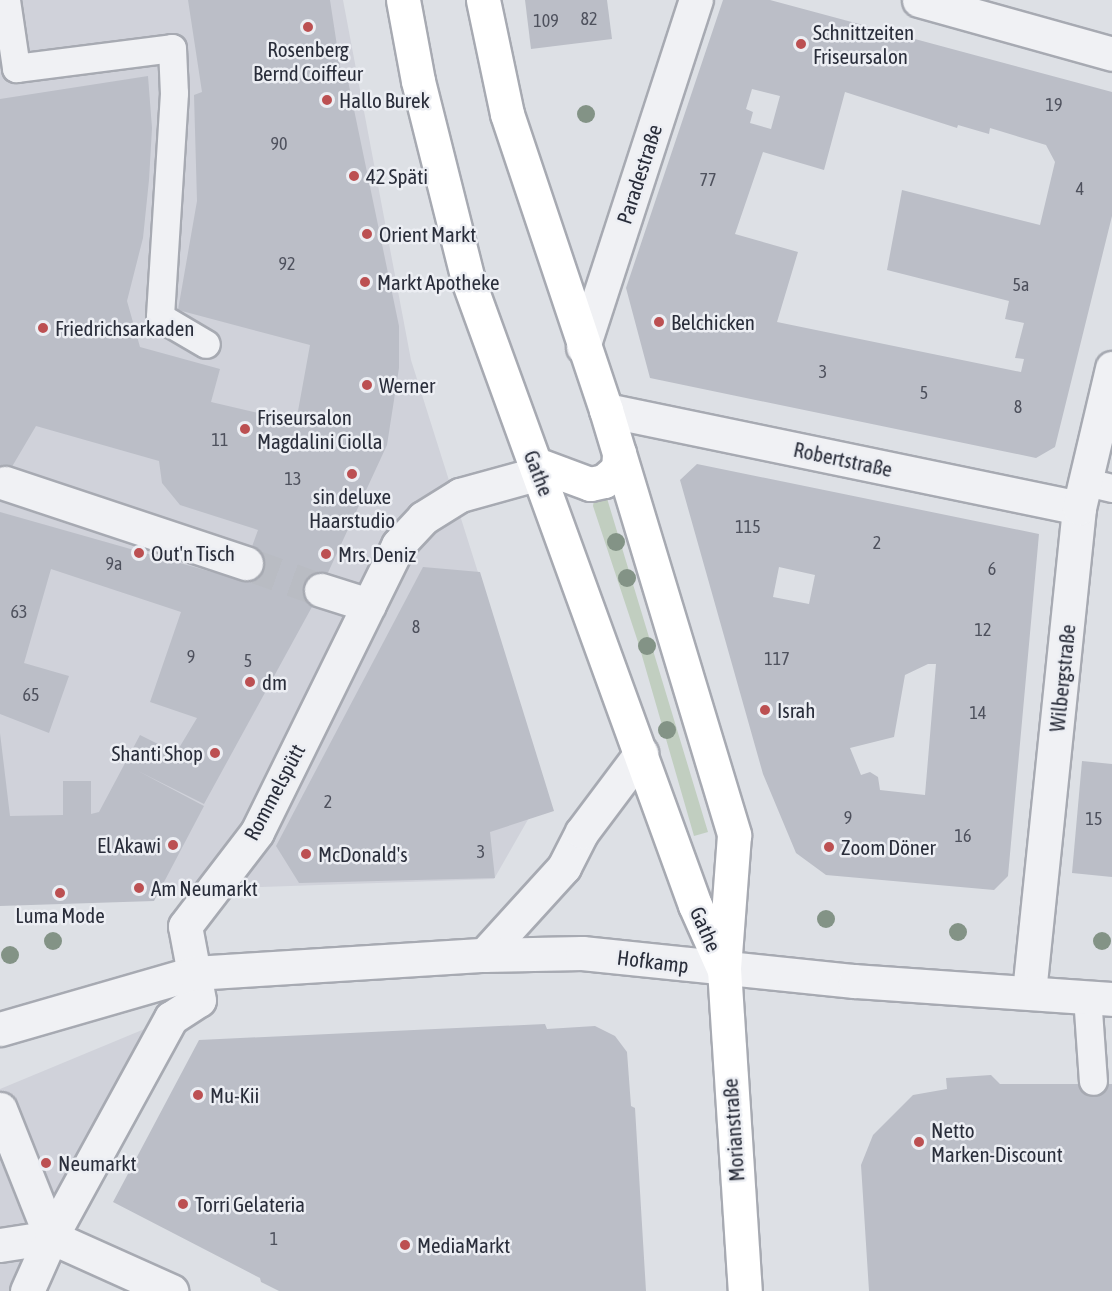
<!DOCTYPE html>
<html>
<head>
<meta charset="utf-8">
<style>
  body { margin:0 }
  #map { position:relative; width:1112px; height:1291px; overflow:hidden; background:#dde0e5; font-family:"Asap Condensed",sans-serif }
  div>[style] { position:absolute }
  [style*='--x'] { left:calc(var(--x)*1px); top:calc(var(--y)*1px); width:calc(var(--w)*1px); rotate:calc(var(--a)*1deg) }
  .built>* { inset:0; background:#d0d2da }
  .green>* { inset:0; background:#c1cec0 }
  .building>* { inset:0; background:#bbbec7 }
  .pedestrian-tunnel>* { height:33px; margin-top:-16.5px; transform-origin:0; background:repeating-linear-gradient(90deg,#b9bcc3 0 33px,transparent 0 49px) }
  .roads { filter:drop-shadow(2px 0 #a7aab2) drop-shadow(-2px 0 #a7aab2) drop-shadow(0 2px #a7aab2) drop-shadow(0 -2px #a7aab2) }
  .service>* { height:27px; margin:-13.5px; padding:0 13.5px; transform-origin:13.5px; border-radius:13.5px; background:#f0f1f4 }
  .pedestrian>* { height:33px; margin:-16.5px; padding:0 16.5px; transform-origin:16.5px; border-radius:16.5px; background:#f0f1f4 }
  .minor>* { height:33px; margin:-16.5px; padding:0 16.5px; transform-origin:16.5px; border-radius:16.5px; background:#f0f1f4 }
  .tertiary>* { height:33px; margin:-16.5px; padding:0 16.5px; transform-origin:16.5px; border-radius:16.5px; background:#f0f1f4 }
  .secondary>* { height:33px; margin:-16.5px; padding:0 16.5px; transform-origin:16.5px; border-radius:16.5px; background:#fff }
  .trees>* { width:18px; height:18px; margin:-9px; border-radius:50%; background:#839386 }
  .dots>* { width:16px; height:16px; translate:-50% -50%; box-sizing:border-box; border:3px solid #eceef3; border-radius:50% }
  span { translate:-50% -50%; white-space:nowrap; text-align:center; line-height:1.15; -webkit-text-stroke:5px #eceef3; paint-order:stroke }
  .number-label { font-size:18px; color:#4e515d }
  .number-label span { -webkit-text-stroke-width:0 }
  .poi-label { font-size:21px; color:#292d3a }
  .left { translate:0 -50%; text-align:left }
  .right { translate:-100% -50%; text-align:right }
  .street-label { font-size:21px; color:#292d3a }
</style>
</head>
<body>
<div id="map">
  <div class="built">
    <i style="clip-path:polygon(0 0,343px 0,411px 360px,546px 788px,494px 879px,0 896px)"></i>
    <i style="clip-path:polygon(171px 1018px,27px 1291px,0 1291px,0 1089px)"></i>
  </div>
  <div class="green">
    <i style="clip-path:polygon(606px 495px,708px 832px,694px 836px,638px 642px,593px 506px,594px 500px)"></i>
  </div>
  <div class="building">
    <i style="clip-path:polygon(188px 0,330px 0,341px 72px,346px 71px,399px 326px,399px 368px,387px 445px,313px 605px,204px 804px,138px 771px,204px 806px,154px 901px,0 906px,0 733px,10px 816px,63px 815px,63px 781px,91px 781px,91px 814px,99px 812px,140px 735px,176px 753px,197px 718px,150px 702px,181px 612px,51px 569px,24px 663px,69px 676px,49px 733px,0 714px,0 512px,240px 580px,258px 530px,180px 505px,162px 483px,159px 461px,36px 426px,0 487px,0 99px,148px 76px,152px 128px,149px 180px,143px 238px,127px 301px,140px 347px,220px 369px,211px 402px,296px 422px,310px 345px,178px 310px,197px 201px,194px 95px,202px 92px)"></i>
    <i style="clip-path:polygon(525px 0,607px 0,612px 39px,531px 49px)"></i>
    <i style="clip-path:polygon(evenodd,723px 0,770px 0,1112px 92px,1112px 216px,1055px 447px,1036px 458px,650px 378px,626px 288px,723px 0,752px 89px,780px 96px,771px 129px,750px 123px,753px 112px,746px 109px,752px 89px,723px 0,845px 92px,957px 128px,958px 125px,989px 134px,990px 128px,1046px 145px,1055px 162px,1040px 225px,902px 190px,887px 270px,1009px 301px,1005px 319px,1024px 323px,1015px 358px,1024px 359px,1021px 372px,777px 322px,798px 252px,735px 234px,763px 152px,824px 170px,845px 92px)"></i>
    <i style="clip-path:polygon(evenodd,697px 464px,1039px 534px,1008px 876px,994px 890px,826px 875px,796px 853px,763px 774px,680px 480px,697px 464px,779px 567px,815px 575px,809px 604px,773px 597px,779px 567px,697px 464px,928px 664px,936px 664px,925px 795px,880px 790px,878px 777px,870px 772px,861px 775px,850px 748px,894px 737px,905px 675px,928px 664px)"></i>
    <i style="clip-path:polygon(423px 567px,480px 572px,554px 811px,490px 832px,495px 878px,299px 883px,276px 846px)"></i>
    <i style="clip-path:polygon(1082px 761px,1112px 764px,1112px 877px,1072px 873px)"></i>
    <i style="clip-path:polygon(545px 1024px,547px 1029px,595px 1026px,615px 1036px,627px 1052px,631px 1106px,635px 1108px,646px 1291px,279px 1291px,261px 1282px,260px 1278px,113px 1202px,199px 1040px)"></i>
    <i style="clip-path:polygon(991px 1075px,1000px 1084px,1112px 1084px,1112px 1291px,869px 1291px,861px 1165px,873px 1135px,913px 1095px,947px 1089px,946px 1078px)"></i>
  </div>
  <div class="pedestrian-tunnel">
    <i style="--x:246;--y:563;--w:80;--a:19.8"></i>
  </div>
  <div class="roads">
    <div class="service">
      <i style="--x:6;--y:0;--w:69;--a:81.6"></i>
      <i style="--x:16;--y:68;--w:157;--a:-7.3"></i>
      <i style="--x:172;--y:48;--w:45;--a:87.5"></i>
      <i style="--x:174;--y:93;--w:224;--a:93.6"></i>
      <i style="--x:160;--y:317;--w:53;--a:30.4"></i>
      <i style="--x:1086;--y:482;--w:27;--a:13"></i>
      <i style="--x:1087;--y:996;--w:85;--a:86"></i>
    </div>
    <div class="pedestrian">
      <i style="--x:5;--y:483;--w:254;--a:18.4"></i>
      <i style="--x:321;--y:590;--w:50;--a:17.4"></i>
      <i style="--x:0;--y:1109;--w:138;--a:68.3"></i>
      <i style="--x:51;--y:1237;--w:132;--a:24.2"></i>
      <i style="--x:0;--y:1245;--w:52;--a:-8.9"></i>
      <i style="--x:27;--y:1291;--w:59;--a:-66"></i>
      <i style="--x:51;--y:1237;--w:250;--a:-61.3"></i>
      <i style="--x:171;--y:1018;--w:33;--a:-33"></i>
      <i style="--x:199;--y:1000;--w:75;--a:-100.7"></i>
      <i style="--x:185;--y:926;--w:118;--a:-52.5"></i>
      <i style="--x:257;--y:832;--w:320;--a:-63.8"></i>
      <i style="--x:398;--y:545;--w:37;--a:-47"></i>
      <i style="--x:423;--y:518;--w:44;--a:-31.9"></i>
      <i style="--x:460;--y:495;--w:83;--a:-15.4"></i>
    </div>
    <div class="minor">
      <i style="--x:919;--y:0;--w:200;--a:15.6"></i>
      <i style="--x:583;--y:347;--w:365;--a:-72"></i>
      <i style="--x:606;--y:410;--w:483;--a:11.7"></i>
      <i style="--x:1029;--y:992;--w:487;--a:-84.1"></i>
      <i style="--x:1079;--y:508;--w:144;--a:-76.7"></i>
    </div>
    <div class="tertiary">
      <i style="--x:484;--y:955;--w:119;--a:-47.7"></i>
      <i style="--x:564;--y:867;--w:39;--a:-63"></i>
      <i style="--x:582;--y:832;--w:99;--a:-53.2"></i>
      <i style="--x:0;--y:1029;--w:202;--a:-16.1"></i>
      <i style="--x:194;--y:973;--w:291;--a:-3.6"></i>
      <i style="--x:484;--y:955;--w:98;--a:-1.2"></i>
      <i style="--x:582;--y:953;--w:274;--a:5.9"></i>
      <i style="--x:855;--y:981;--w:258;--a:4"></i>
    </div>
    <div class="secondary">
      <i style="--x:403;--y:0;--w:82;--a:79.5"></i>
      <i style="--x:418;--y:81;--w:205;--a:75.9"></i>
      <i style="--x:468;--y:280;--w:665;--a:70.04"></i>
      <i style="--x:695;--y:905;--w:69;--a:66"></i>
      <i style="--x:483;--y:0;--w:116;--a:78.1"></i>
      <i style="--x:507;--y:114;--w:312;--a:71.5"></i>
      <i style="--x:606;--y:410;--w:444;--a:73.2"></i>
      <i style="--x:734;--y:835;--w:134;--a:94.3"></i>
      <i style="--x:724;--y:969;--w:323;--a:86.3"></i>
      <i style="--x:536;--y:464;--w:58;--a:20.3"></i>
      <i style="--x:590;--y:484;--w:14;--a:-12"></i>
      <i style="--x:604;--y:481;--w:18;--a:-41"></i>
      <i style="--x:618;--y:469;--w:16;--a:-86"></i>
    </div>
  </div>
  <div class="trees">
    <i style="left:586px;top:114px"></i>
    <i style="left:616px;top:542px"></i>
    <i style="left:627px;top:578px"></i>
    <i style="left:647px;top:646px"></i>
    <i style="left:667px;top:730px"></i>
    <i style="left:826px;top:919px"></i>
    <i style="left:958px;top:932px"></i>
    <i style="left:53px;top:941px"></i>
    <i style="left:1102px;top:941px"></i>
    <i style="left:10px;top:955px"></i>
  </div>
  <div class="dots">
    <i style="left:308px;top:27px;background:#bc5052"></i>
    <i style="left:801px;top:44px;background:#bc5052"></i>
    <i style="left:327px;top:100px;background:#bc5052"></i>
    <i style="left:354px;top:176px;background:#bc5052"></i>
    <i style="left:367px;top:234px;background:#bc5052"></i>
    <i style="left:365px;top:282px;background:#bc5052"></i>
    <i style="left:659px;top:322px;background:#bc5052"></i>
    <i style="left:43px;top:328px;background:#bc5052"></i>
    <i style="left:367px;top:385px;background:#bc5052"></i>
    <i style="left:245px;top:429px;background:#bc5052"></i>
    <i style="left:352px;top:474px;background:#bc5052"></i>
    <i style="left:139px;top:553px;background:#bc5052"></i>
    <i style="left:326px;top:554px;background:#bc5052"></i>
    <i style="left:250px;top:682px;background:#bc5052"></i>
    <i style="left:765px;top:710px;background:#bc5052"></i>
    <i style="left:215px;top:753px;background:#bc5052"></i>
    <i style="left:173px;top:845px;background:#bc5052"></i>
    <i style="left:829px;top:847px;background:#bc5052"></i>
    <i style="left:306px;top:854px;background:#bc5052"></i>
    <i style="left:139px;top:888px;background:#bc5052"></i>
    <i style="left:60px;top:893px;background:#bc5052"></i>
    <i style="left:198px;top:1095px;background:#bc5052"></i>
    <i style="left:919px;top:1142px;background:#bc5052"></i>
    <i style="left:46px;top:1163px;background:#bc5052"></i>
    <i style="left:183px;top:1204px;background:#bc5052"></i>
    <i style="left:405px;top:1245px;background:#bc5052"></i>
  </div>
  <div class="number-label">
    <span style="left:589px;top:19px">82</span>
    <span style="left:546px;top:21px">109</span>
    <span style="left:1054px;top:105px">19</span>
    <span style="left:279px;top:144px">90</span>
    <span style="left:708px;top:180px">77</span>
    <span style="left:1080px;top:189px">4</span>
    <span style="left:287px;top:264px">92</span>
    <span style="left:1021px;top:285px">5a</span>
    <span style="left:823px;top:372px">3</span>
    <span style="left:924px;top:393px">5</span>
    <span style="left:1018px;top:407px">8</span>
    <span style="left:220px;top:440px">11</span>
    <span style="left:293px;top:479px">13</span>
    <span style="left:748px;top:527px">115</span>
    <span style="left:877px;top:543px">2</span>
    <span style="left:114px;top:564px">9a</span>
    <span style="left:992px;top:569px">6</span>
    <span style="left:19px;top:612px">63</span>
    <span style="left:416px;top:627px">8</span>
    <span style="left:983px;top:630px">12</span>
    <span style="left:191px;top:657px">9</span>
    <span style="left:777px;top:659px">117</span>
    <span style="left:248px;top:661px">5</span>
    <span style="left:31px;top:695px">65</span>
    <span style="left:978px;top:713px">14</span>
    <span style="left:328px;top:802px">2</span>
    <span style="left:848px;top:818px">9</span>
    <span style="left:1094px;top:819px">15</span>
    <span style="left:963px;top:836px">16</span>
    <span style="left:481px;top:852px">3</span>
    <span style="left:274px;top:1239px">1</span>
  </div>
  <div class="poi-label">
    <span class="left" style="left:813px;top:44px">Schnittzeiten<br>Friseursalon</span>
    <span style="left:308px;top:61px">Rosenberg<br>Bernd Coiffeur</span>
    <span class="left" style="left:339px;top:100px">Hallo Burek</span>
    <span class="left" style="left:366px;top:176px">42 Späti</span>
    <span class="left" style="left:379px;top:234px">Orient Markt</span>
    <span class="left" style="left:377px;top:282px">Markt Apotheke</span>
    <span class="left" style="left:671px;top:322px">Belchicken</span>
    <span class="left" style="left:55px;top:328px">Friedrichsarkaden</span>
    <span class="left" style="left:379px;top:385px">Werner</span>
    <span class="left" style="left:257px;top:429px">Friseursalon<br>Magdalini Ciolla</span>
    <span style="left:352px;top:508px">sin deluxe<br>Haarstudio</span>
    <span class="left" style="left:151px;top:553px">Out'n Tisch</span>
    <span class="left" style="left:338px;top:554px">Mrs. Deniz</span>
    <span class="left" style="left:262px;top:682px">dm</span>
    <span class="left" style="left:777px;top:710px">Israh</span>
    <span class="right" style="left:203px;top:753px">Shanti Shop</span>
    <span class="right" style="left:161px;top:845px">El Akawi</span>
    <span class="left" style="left:841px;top:847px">Zoom Döner</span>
    <span class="left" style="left:318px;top:854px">McDonald's</span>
    <span class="left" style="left:151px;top:888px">Am Neumarkt</span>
    <span style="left:60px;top:915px">Luma Mode</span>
    <span class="left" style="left:210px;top:1095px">Mu-Kii</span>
    <span class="left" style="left:931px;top:1142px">Netto<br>Marken-Discount</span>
    <span class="left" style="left:58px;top:1163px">Neumarkt</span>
    <span class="left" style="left:195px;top:1204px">Torri Gelateria</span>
    <span class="left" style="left:417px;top:1245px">MediaMarkt</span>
  </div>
  <div class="street-label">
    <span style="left:639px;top:174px;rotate:-72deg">Paradestraße</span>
    <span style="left:843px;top:459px;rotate:12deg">Robertstraße</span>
    <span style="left:539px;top:473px;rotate:69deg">Gathe</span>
    <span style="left:1062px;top:678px;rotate:-84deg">Wilbergstraße</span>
    <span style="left:274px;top:792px;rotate:-62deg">Rommelspütt</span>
    <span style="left:706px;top:929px;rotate:66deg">Gathe</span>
    <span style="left:653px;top:961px;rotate:7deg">Hofkamp</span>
    <span style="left:733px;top:1130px;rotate:-94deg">Morianstraße</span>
  </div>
</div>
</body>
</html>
